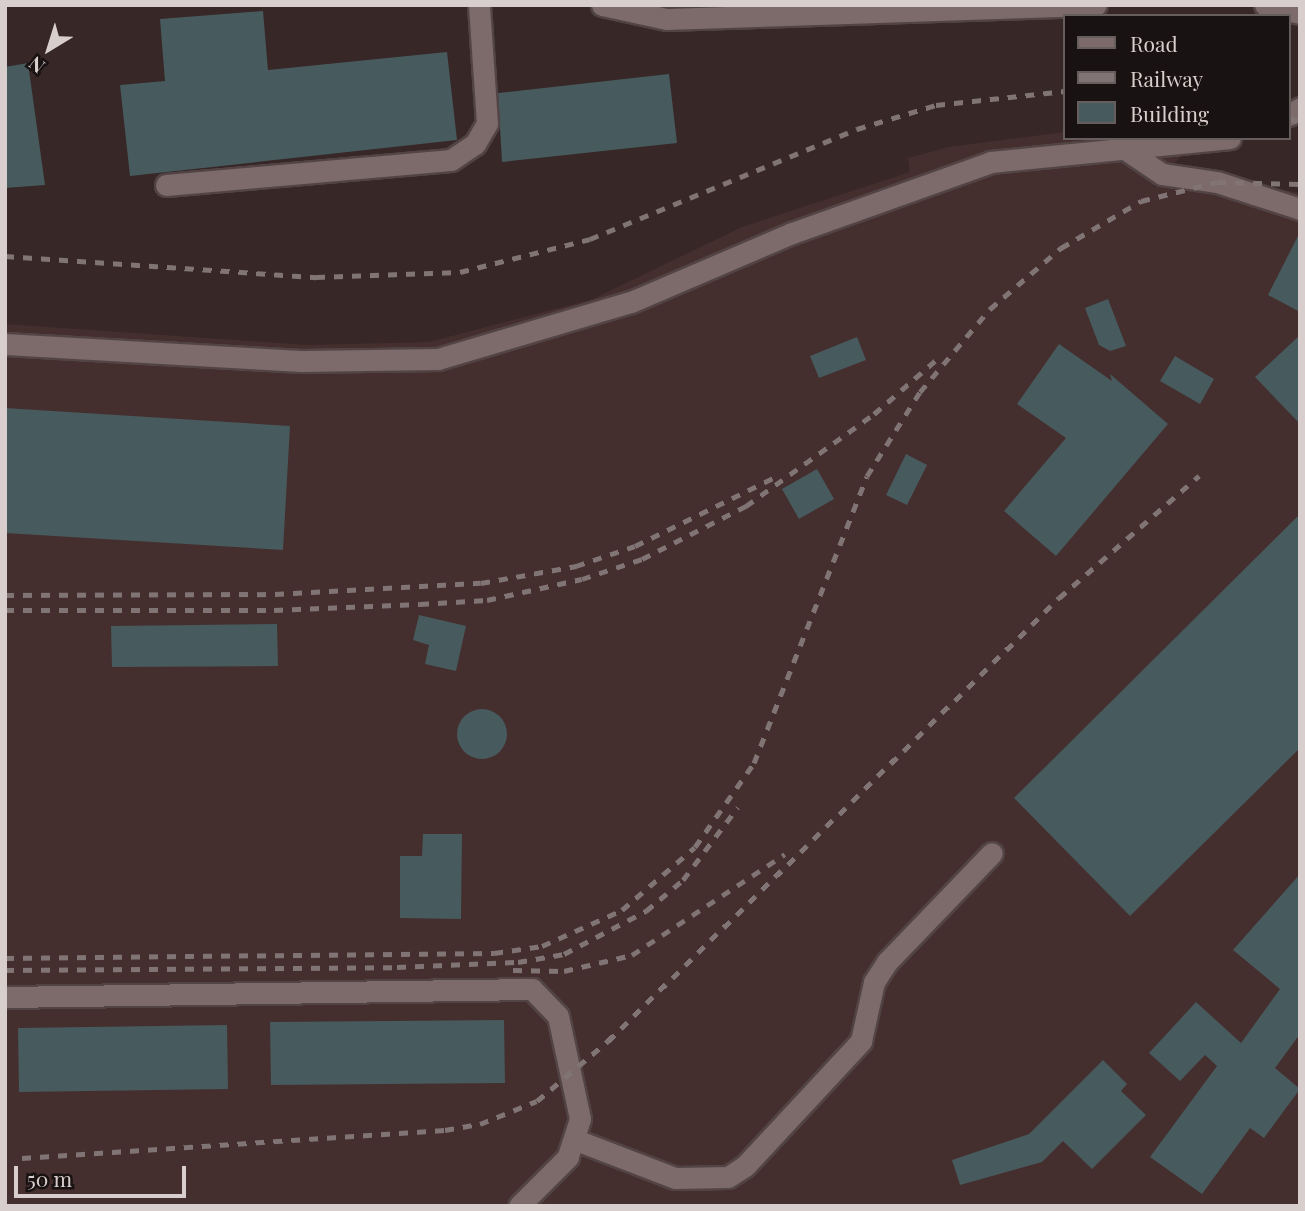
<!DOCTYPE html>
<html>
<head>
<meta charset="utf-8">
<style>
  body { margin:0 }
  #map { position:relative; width:1305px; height:1211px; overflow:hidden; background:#372727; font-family:"Playfair Display",serif }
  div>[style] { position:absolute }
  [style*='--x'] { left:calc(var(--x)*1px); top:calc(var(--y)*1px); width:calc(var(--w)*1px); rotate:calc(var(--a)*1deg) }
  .built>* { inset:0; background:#452e2e }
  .building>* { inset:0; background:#475a5d }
  .round { border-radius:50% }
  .roads { filter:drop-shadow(2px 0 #524445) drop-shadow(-2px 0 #524445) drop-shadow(0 2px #524445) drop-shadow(0 -2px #524445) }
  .minor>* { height:21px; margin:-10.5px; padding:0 10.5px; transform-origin:10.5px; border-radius:10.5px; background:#7d6a6a }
  .rail>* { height:5px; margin-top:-2.5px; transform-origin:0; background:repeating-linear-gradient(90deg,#817474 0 9px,transparent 0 18px) }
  span { translate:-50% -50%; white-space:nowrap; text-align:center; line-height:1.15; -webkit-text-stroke:6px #191212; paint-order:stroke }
  .frame { position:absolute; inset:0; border:7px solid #d9cece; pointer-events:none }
  .legend { position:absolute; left:1063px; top:14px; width:228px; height:126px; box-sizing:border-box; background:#191212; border:2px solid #665d5d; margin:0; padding:9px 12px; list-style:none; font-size:21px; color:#d9cece }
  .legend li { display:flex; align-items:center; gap:14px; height:35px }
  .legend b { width:35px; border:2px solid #665d5d }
  .north { position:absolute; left:14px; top:14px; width:70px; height:70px; -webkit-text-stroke:5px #191212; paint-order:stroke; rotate:218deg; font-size:19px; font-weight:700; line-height:28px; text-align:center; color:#d9cece }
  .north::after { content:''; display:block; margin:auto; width:24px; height:32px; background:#d9cece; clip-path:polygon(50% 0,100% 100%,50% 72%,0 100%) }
  .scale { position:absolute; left:14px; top:1166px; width:172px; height:32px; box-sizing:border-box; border:4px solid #d9cece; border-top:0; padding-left:9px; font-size:21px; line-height:24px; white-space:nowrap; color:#d9cece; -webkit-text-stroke:5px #191212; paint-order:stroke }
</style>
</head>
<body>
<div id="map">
  <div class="built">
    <i style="clip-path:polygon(1065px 132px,1065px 138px,1197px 138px,1153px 187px,1242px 182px,1300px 193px,1300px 1206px,5px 1206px,5px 324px,306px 345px,429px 342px,593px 299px,742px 227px,910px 172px,908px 158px,949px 147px)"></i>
  </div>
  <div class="building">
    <i style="clip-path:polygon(263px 11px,268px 70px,447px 52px,457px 140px,130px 176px,120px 85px,165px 81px,160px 19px)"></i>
    <i style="clip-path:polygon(28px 63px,45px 185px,5px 188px,5px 67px)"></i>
    <i style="clip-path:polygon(669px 74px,677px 143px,502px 162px,498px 93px)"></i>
    <i style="clip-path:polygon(1300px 232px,1300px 312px,1268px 295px)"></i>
    <i style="clip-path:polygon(1108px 299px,1126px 346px,1110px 351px,1099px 345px,1085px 308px)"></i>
    <i style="clip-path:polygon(1300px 335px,1300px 424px,1255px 377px)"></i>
    <i style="clip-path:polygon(857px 337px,866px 360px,819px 378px,810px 356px)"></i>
    <i style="clip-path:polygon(1059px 344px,1112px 381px,1110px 374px,1168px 424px,1056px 556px,1004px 511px,1066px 438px,1017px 404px)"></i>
    <i style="clip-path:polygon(1175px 356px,1214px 379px,1200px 404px,1160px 381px)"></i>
    <i style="clip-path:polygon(5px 408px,290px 426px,283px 550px,5px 533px)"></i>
    <i style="clip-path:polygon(906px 454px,927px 465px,907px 505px,886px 495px)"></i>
    <i style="clip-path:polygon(817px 469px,834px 499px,799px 519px,782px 489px)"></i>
    <i style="clip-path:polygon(1300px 514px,1300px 748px,1130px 916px,1014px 798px)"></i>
    <i style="clip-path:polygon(419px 615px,466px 626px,456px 671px,425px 664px,429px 645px,413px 640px)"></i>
    <i style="clip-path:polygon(277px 624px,278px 666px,112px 667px,111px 626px)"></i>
    <i class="round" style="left:457px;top:709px;width:50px;height:50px"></i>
    <i style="clip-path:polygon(423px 834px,462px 834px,461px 919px,400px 918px,400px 856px,422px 856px)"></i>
    <i style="clip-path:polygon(1300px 874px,1300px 1034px,1275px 1068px,1300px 1089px,1264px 1138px,1250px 1128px,1202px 1194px,1150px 1157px,1217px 1066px,1205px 1055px,1180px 1081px,1149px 1053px,1196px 1002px,1241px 1043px,1280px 989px,1233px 950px)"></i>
    <i style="clip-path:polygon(504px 1020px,505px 1083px,271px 1085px,270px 1022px)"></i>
    <i style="clip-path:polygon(227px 1025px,228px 1089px,19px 1092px,18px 1028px)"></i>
    <i style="clip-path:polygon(1103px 1060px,1127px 1084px,1121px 1091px,1146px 1115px,1092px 1169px,1063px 1141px,1042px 1162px,960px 1185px,952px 1160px,1029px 1134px)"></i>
  </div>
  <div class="roads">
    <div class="minor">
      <i style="--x:602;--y:5;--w:66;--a:12.2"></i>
      <i style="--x:667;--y:19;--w:429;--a:-1.9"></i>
      <i style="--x:1265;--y:5;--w:36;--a:13"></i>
      <i style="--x:1289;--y:115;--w:13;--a:-32"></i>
      <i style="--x:1128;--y:151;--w:41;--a:34.1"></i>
      <i style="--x:1162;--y:174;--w:56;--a:8.3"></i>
      <i style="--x:1217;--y:182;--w:87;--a:18"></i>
      <i style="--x:166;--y:185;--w:286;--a:-5"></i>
      <i style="--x:451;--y:160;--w:29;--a:-34"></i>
      <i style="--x:475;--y:144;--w:24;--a:-60"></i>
      <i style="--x:487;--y:123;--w:118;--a:-93.9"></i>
      <i style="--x:5;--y:344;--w:296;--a:3.3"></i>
      <i style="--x:301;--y:361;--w:137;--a:-0.8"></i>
      <i style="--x:438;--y:359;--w:201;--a:-16.5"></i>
      <i style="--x:631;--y:302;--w:175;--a:-23.2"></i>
      <i style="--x:792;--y:233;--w:211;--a:-19.6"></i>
      <i style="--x:991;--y:162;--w:240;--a:-5.7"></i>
      <i style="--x:5;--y:997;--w:527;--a:-0.87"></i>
      <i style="--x:532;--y:989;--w:37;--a:46"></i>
      <i style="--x:558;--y:1016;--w:105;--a:77.9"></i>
      <i style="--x:580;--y:1119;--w:40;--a:108"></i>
      <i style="--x:568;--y:1157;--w:69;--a:135"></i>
      <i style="--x:576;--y:1140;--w:106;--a:21"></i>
      <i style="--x:675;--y:1178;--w:53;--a:-1.1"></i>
      <i style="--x:728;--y:1177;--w:20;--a:-33"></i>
      <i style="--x:745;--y:1166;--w:171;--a:-47.1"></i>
      <i style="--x:861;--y:1041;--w:60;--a:-77.6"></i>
      <i style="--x:874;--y:982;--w:24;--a:-57"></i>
      <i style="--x:887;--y:962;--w:151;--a:-46.1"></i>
    </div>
  </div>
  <div class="rail">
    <i style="--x:1289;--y:118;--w:12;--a:20"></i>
    <i style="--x:5;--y:256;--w:312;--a:3.9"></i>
    <i style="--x:316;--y:277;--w:144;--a:-2"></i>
    <i style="--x:460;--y:272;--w:134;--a:-14.2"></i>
    <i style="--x:590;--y:239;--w:289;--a:-22.4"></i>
    <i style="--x:857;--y:129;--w:83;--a:-16.9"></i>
    <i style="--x:936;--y:105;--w:130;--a:-6.2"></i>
    <i style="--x:5;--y:595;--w:270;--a:-0.2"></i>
    <i style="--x:275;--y:594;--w:206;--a:-3.1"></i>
    <i style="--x:481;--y:583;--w:97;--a:-10.1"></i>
    <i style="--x:576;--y:566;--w:62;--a:-18.7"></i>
    <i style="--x:635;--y:546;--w:156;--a:-26.2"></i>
    <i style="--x:5;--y:610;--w:269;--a:0"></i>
    <i style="--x:274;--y:610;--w:146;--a:-2.4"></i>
    <i style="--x:420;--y:604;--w:67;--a:-3.4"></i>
    <i style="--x:487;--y:600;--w:97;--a:-12.5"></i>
    <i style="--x:582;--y:579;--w:63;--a:-18.4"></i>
    <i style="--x:642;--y:559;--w:117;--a:-27"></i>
    <i style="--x:746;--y:506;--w:158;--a:-35.7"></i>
    <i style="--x:874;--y:414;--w:84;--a:-41.1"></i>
    <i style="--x:5;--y:958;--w:489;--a:-0.6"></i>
    <i style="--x:494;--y:953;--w:49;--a:-8.3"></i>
    <i style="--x:542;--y:946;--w:88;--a:-24.2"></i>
    <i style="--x:622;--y:910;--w:96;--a:-40.8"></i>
    <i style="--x:695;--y:847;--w:103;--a:-54.9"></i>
    <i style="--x:754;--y:763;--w:308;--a:-68.5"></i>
    <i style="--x:867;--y:476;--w:99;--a:-57.8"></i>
    <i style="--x:920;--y:392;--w:109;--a:-49.9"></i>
    <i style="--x:990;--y:309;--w:94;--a:-40.7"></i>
    <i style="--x:1061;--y:248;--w:93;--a:-30.4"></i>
    <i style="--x:1141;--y:201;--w:78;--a:-14"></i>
    <i style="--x:1217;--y:182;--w:83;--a:1.4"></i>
    <i style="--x:5;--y:970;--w:392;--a:-0.4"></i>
    <i style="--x:397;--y:967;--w:121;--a:-2.4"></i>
    <i style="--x:518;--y:962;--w:47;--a:-9.9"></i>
    <i style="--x:564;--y:954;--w:93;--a:-27.7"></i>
    <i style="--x:646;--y:911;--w:48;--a:-40"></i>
    <i style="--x:683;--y:880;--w:91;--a:-53"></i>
    <i style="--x:513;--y:970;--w:51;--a:1.1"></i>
    <i style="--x:564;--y:971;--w:70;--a:-13.2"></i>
    <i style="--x:632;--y:955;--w:183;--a:-33.4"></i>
    <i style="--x:22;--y:1158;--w:424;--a:-3.8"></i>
    <i style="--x:445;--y:1130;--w:36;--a:-10"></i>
    <i style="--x:480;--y:1124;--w:61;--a:-22"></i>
    <i style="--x:537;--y:1101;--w:93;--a:-40.2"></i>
    <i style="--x:608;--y:1041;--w:632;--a:-44.49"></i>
    <i style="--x:1059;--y:598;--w:186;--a:-41.1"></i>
  </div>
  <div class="frame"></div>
  <ul class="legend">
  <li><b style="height:9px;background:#7d6a6a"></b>Road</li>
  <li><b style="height:9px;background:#817474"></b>Railway</li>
  <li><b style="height:19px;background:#475a5d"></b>Building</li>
  </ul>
  <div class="north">N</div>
  <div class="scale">50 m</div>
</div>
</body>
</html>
